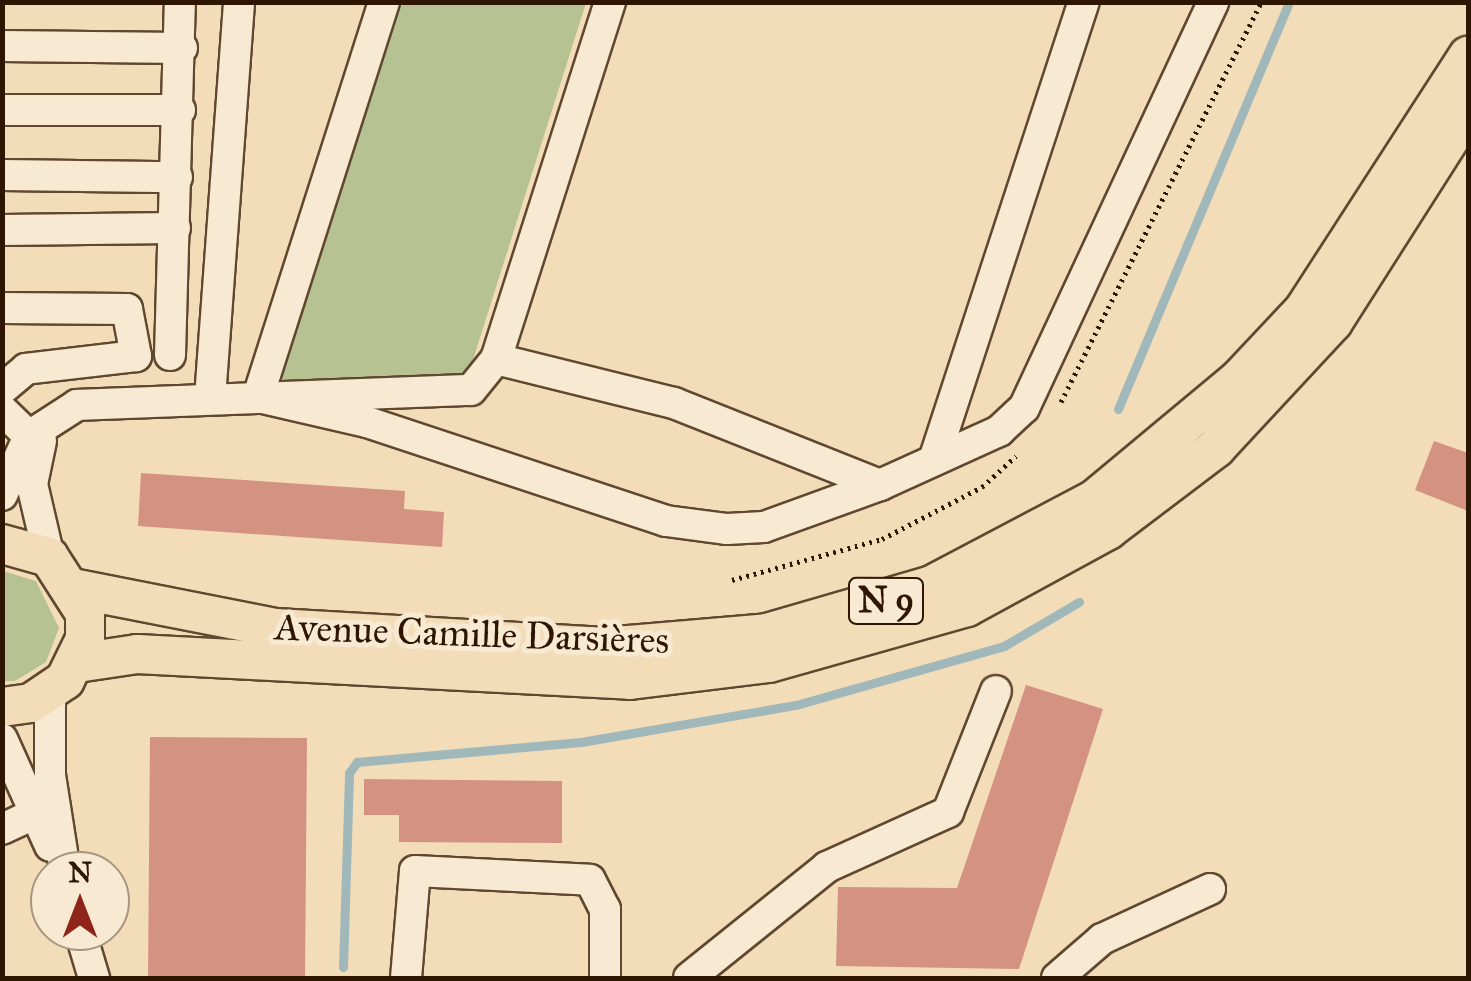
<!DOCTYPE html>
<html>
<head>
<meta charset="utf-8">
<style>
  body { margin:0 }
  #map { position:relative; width:1471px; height:981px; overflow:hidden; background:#f3ddb9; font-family:"IM FELL Great Primer",serif }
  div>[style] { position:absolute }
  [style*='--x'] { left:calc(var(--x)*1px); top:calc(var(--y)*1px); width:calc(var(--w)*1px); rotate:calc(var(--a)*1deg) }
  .green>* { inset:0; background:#b7c292 }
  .stream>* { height:9px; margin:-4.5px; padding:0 4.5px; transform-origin:4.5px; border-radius:4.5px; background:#a1b8bb }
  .building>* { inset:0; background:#d39282 }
  .path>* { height:5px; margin-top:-2.5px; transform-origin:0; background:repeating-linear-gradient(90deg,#2f1602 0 2.5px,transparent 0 7.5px) }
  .roads { filter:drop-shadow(2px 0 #604830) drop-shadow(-2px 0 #604830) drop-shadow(0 2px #604830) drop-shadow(0 -2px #604830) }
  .minor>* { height:30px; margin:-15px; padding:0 15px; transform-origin:15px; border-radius:15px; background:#f7e9d2 }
  .major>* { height:38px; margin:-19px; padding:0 19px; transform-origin:19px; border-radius:19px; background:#f3ddb9 }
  span { translate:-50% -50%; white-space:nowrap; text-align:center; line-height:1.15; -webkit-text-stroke:10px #f7e9d2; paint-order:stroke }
  .shield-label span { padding:2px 8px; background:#f7e9d2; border:2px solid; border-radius:8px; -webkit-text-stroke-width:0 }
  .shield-label { font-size:35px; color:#2f1602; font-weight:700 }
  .street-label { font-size:38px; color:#2f1602 }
  .frame { position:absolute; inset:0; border:5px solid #2f1602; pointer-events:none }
  .north { position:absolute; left:30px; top:851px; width:100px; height:100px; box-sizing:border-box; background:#f7e9d2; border:2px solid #a7957f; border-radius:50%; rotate:0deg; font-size:28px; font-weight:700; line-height:40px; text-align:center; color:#2f1602 }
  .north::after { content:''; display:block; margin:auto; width:35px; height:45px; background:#8f2418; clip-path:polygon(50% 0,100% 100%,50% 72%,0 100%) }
</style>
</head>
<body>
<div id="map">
  <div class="green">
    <i style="clip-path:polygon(396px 3px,586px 3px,466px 382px,272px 380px)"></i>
    <i style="clip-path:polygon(3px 571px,36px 581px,59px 628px,46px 662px,15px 681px,3px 681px)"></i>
  </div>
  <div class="stream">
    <i style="--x:1118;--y:409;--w:441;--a:-67.2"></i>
    <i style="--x:343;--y:967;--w:194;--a:-88.2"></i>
    <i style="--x:349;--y:773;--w:14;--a:-54"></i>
    <i style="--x:357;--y:762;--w:225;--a:-5.1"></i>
    <i style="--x:581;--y:742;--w:218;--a:-9.8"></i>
    <i style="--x:796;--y:705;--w:216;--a:-15.8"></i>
    <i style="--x:1004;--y:646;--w:87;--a:-30.4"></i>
  </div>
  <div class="building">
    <i style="clip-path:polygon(1434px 441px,1468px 453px,1468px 511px,1415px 490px)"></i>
    <i style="clip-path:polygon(141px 473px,405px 491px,404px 509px,444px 512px,442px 547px,138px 526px)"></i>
    <i style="clip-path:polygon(1026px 685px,1103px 709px,1019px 969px,836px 966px,838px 887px,957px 888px)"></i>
    <i style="clip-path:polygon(150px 737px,307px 738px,305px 978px,148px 978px)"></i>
    <i style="clip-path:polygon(364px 779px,562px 781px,562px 843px,399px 842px,399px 815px,364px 815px)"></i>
  </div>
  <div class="path">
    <i style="--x:1061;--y:402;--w:447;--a:-63.4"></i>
    <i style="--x:732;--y:580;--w:156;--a:-15.3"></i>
    <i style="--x:882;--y:539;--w:113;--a:-27.5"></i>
    <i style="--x:982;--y:487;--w:46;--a:-42.4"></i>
  </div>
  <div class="roads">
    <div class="minor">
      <i style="--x:384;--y:2;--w:415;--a:107.7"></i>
      <i style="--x:258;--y:397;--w:112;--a:12.9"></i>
      <i style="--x:367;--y:422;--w:315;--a:18.3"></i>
      <i style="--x:666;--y:521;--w:62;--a:7.5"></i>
      <i style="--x:727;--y:529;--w:37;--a:-3"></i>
      <i style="--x:764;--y:527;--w:123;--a:-19.9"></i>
      <i style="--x:880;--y:485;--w:131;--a:-24.4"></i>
      <i style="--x:999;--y:431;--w:34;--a:-43"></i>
      <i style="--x:1024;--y:408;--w:448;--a:-65"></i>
      <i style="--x:610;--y:2;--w:375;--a:107.7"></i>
      <i style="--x:496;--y:359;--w:183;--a:13.9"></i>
      <i style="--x:674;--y:403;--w:222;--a:21.7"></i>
      <i style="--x:2;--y:46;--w:180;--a:0.6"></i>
      <i style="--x:2;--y:110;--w:178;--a:0"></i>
      <i style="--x:2;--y:175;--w:175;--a:0.7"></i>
      <i style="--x:2;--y:230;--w:173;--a:-0.7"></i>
      <i style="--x:2;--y:308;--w:125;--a:0.5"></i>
      <i style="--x:127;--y:309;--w:48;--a:79.2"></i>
      <i style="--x:136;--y:356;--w:111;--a:173.3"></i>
      <i style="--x:26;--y:369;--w:31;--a:140"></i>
      <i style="--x:170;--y:355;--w:353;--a:-88.4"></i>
      <i style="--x:210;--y:398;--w:397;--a:-85.8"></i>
      <i style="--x:2;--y:410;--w:37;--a:44"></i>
      <i style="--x:41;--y:441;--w:44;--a:101.8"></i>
      <i style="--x:32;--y:484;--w:75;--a:76.9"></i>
      <i style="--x:934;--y:460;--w:482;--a:-71.9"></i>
      <i style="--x:2;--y:495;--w:65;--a:-65.4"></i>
      <i style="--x:29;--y:436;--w:57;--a:-32.9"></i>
      <i style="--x:77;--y:405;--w:394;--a:-2.2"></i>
      <i style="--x:471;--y:390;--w:40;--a:-51"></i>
      <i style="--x:50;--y:693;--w:82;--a:90"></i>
      <i style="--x:50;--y:775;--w:97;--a:81.1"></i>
      <i style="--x:2;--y:739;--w:117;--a:65.8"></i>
      <i style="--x:2;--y:829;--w:38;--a:-25"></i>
      <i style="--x:80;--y:931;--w:49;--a:73.4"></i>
      <i style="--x:406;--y:978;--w:107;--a:-85.2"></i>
      <i style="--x:415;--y:871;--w:175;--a:2.9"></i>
      <i style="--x:590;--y:880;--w:33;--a:63"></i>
      <i style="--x:605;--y:909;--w:69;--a:90"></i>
      <i style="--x:689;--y:978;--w:177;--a:-38.8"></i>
      <i style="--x:827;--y:867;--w:133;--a:-24.4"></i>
      <i style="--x:948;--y:812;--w:130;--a:-68.4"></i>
      <i style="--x:1057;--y:978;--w:60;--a:-40.9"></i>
      <i style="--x:1102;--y:939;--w:119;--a:-24.8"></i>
    </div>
    <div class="major">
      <i style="--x:2;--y:544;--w:49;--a:15.5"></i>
      <i style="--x:49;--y:557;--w:67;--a:57.3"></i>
      <i style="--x:85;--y:613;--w:26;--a:90"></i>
      <i style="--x:85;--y:639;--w:46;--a:116"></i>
      <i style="--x:65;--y:680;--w:41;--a:145.9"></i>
      <i style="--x:31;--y:703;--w:29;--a:172"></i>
      <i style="--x:77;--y:589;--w:203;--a:11.1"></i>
      <i style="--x:276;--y:628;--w:330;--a:3.3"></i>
      <i style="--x:605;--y:647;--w:163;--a:-4.9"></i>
      <i style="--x:767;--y:633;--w:172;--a:-16.2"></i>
      <i style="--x:932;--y:585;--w:184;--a:-27.8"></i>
      <i style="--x:1095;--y:499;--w:189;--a:-39.8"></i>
      <i style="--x:1240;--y:378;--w:92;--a:-46.8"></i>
      <i style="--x:1303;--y:311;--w:304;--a:-57.1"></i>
      <i style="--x:77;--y:663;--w:61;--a:-8.5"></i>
      <i style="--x:137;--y:654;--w:494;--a:3"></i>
      <i style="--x:630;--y:680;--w:140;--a:-7"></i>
      <i style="--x:769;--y:663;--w:206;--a:-15.8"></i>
      <i style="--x:967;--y:607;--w:161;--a:-28.6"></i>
      <i style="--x:1108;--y:530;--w:136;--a:-37.2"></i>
      <i style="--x:1216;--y:448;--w:172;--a:-47.1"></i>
      <i style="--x:1333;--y:322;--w:251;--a:-57.5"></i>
    </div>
  </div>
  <div class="shield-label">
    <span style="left:886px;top:601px">N 9</span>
  </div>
  <div class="street-label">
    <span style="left:472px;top:634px;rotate:2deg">Avenue Camille Darsières</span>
  </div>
  <div class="frame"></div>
  <div class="north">N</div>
</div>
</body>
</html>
